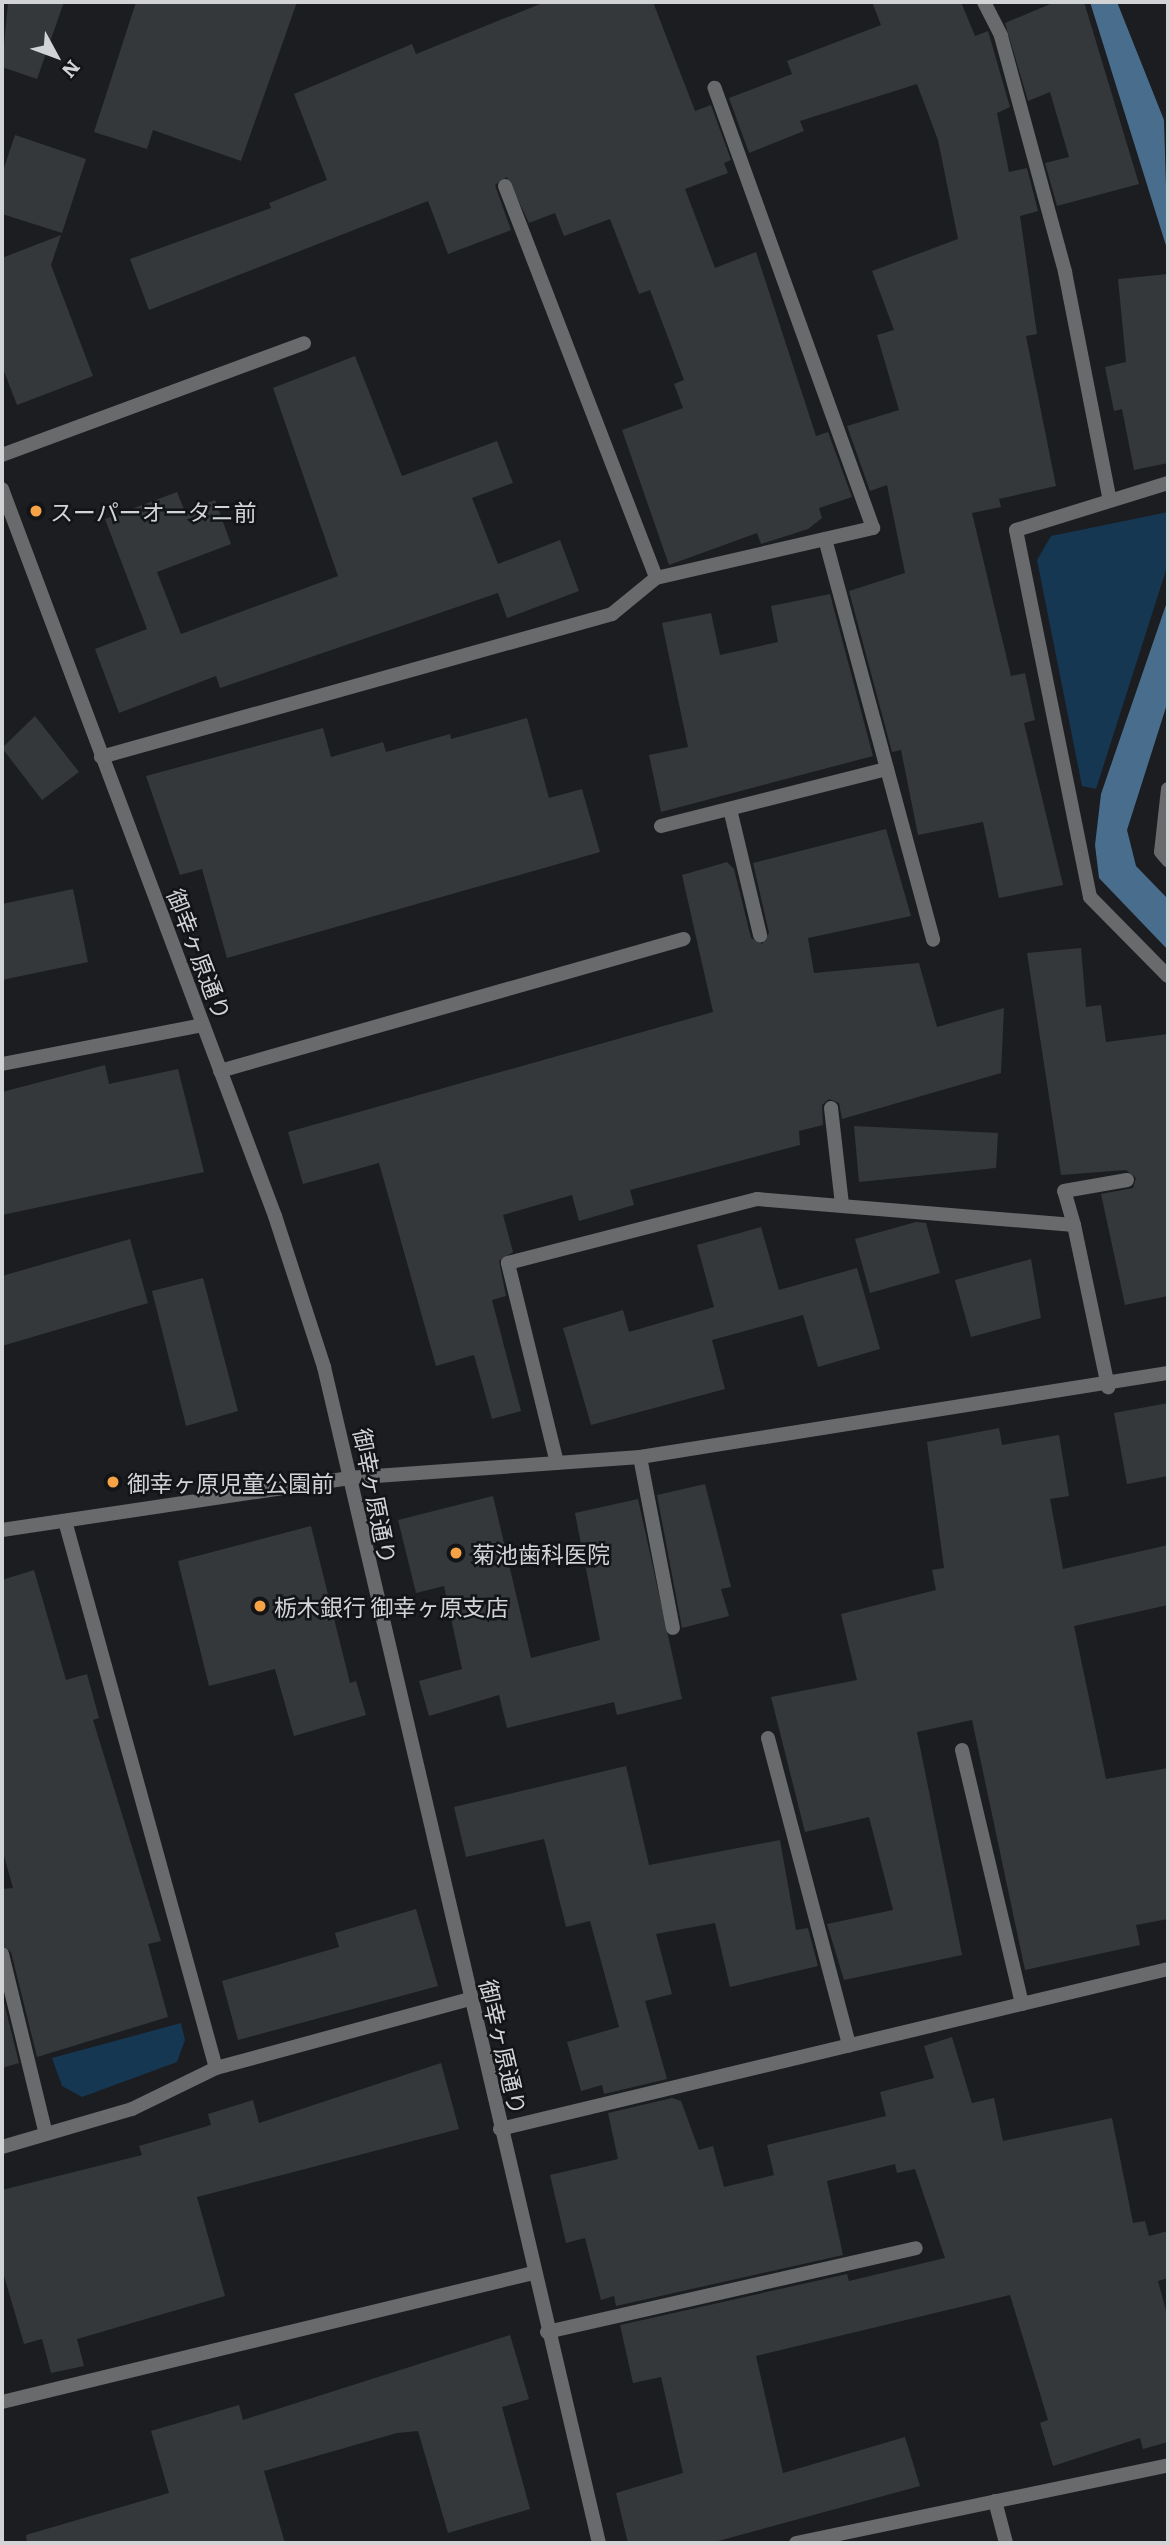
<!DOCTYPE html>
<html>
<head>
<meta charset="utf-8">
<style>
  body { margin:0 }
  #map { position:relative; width:1170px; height:2545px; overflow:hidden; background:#1b1d20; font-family:Literata,"Noto Sans JP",serif }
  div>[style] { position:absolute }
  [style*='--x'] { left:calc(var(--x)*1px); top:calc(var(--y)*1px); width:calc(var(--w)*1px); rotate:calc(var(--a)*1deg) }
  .green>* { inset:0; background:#163752 }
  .water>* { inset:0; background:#496d8d }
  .building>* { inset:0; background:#35383a }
  .minor>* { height:14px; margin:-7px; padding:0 7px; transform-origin:7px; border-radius:7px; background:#686a6b }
  .tertiary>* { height:14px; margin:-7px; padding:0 7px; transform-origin:7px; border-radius:7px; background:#686a6b }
  .dots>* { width:19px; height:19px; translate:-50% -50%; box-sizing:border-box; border:4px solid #121417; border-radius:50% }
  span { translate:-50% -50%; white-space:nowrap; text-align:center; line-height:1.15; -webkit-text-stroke:5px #121417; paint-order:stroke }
  .poi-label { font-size:23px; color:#d1d3d5 }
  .left { translate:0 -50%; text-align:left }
  .street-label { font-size:23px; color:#d1d3d5 }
  .frame { position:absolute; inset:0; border:4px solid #d1d3d5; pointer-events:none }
  .north { position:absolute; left:21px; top:21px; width:70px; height:70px; -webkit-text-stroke:5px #121417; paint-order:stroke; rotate:131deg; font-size:19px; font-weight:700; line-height:28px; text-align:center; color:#d1d3d5 }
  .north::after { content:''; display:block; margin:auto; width:24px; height:32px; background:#d1d3d5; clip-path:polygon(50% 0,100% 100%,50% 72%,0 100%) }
</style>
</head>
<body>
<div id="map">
  <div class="green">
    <i style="clip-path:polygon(1168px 512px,1168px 564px,1096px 789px,1082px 786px,1037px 560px,1051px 536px)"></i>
    <i style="clip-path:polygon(181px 2023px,185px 2040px,177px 2062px,82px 2097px,62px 2086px,52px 2058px)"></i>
  </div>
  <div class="water">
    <i style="clip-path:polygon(1090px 2px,1117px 2px,1164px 120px,1168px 252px)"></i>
    <i style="clip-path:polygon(1168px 599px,1168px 701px,1127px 830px,1136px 866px,1168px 899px,1168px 950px,1099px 878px,1095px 845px,1101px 794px)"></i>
  </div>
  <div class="building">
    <i style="clip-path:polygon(8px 2px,64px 2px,37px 79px,2px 67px)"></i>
    <i style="clip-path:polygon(136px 2px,297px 2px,241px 161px,153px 130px,147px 149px,94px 132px)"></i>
    <i style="clip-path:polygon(545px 2px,653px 2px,695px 111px,711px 105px,731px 160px,724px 163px,728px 173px,685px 189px,715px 268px,756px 252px,816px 436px,828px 432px,852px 497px,819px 508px,822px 518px,808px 529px,761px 544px,757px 533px,669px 565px,622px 430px,683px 408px,674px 384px,684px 380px,650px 290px,639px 294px,610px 219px,564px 236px,555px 213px,529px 223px,507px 177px,495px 185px,511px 230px,448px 254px,428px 201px,149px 310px,130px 259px,271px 208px,269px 203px,327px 180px,294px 94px,412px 44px,416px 54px)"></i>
    <i style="clip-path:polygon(872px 2px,961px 2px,975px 36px,988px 31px,1010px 107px,997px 113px,1009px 172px,1027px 168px,1038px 211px,1020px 216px,1037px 334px,1026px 336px,1056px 486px,999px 499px,1001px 507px,972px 513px,1011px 676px,1025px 673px,1035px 720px,1024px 723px,1063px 885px,999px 898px,983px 822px,918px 835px,901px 750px,892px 752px,849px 591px,905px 573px,887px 485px,870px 491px,847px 426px,899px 410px,877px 335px,894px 330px,872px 271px,958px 239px,938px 140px,917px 84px,800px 121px,804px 131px,749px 153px,729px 98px,792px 74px,787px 61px,881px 25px)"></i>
    <i style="clip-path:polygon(1055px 2px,1084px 2px,1139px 184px,1057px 206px,1045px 163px,1069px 157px,1050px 92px,1028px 101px,1005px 23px)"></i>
    <i style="clip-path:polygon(15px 135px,86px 159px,62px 233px,2px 214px,2px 174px)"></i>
    <i style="clip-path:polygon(61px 235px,51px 265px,93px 376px,17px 405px,2px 366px,2px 258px)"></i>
    <i style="clip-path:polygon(1168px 274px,1168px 463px,1134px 470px,1122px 409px,1114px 411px,1105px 367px,1126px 362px,1118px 279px)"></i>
    <i style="clip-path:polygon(355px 356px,402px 476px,497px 441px,513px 483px,472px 498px,498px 564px,560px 540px,579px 591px,507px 618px,498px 593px,220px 688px,216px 676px,119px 713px,95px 649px,147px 629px,105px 519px,177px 492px,185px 512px,215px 500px,231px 544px,157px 572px,181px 634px,338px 576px,273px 388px)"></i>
    <i style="clip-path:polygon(830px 594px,873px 756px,661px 812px,649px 755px,688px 747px,662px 623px,711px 613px,720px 655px,778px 642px,771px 606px)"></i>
    <i style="clip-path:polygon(35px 716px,79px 772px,42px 800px,2px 748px)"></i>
    <i style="clip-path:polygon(527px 718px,549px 798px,582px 789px,600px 852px,227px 958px,202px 869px,180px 875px,146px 776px,323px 728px,331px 757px,383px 742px,386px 752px,450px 734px,451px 739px)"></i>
    <i style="clip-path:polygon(886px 829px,911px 916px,808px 938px,814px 973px,919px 963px,937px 1027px,1004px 1008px,1001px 1073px,842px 1119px,839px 1103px,829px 1099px,822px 1105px,823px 1125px,799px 1131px,800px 1145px,630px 1190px,634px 1205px,579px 1221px,572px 1195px,503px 1215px,513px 1252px,499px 1261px,506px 1296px,492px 1300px,521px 1411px,492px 1419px,474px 1355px,436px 1366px,379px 1163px,303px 1184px,288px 1132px,713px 1012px,682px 875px,727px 862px,734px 869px,751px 938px,762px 944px,769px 933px,753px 863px)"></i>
    <i style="clip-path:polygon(73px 889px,88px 962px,2px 980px,2px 904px)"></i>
    <i style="clip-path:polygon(1081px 948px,1086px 1007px,1101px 1005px,1106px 1042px,1168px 1034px,1168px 1296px,1125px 1305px,1101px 1194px,1133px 1188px,1136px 1178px,1126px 1170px,1061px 1175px,1027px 953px)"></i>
    <i style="clip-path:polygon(105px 1065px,109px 1084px,178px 1069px,204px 1172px,2px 1215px,2px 1092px)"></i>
    <i style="clip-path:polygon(854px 1126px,998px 1133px,996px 1168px,859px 1182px)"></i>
    <i style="clip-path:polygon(916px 1222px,926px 1223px,940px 1273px,870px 1293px,855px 1239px)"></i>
    <i style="clip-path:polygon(761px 1227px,779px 1290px,857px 1268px,880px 1349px,818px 1367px,803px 1315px,712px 1340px,725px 1389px,591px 1425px,563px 1328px,623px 1310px,629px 1332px,714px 1307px,697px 1245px)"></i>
    <i style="clip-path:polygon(130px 1239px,148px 1303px,2px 1346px,2px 1276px)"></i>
    <i style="clip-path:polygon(1031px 1259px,1041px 1318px,971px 1337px,955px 1280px)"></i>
    <i style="clip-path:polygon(203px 1278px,238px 1411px,186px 1426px,152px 1291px)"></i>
    <i style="clip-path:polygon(1168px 1403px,1168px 1476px,1127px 1484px,1114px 1413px)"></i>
    <i style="clip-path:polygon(999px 1428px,1002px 1445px,1059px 1435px,1069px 1496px,1050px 1499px,1063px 1569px,1168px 1545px,1168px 1605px,1074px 1626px,1106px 1779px,1168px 1768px,1168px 1919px,1136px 1925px,1140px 1945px,1025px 1970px,972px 1720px,917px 1732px,962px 1955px,844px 1980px,827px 1924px,893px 1910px,869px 1817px,805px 1832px,771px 1697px,857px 1680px,841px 1614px,936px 1590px,932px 1570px,944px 1568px,927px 1442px)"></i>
    <i style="clip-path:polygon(705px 1484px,731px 1587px,721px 1589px,729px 1616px,682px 1628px,657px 1495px)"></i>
    <i style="clip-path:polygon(493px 1496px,531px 1658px,600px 1640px,575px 1513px,638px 1499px,682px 1699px,617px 1715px,614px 1702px,507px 1728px,499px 1695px,429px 1716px,419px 1681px,462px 1669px,444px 1586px,416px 1593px,398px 1520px)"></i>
    <i style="clip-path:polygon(311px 1526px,350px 1683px,356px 1681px,366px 1715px,294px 1736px,275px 1669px,209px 1686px,178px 1561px)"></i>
    <i style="clip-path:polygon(34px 1570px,66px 1680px,87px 1674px,99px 1718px,93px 1720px,161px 1941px,148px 1944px,168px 2017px,37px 2057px,11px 1952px,2px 1945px,2px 1889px,13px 1888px,2px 1849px,2px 1580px)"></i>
    <i style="clip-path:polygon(626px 1766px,649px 1865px,780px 1840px,796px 1930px,808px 1928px,818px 1966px,730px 1987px,715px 1923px,656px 1934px,672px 1994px,645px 2001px,667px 2079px,604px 2094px,602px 2085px,581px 2091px,567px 2042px,619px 2027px,590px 1921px,566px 1927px,544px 1839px,466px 1857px,454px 1807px)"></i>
    <i style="clip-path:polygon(416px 1909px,438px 1986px,238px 2040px,222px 1981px,339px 1947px,335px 1933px)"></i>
    <i style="clip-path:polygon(2px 1994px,19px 2063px,2px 2068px)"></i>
    <i style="clip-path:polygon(952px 2037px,972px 2103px,994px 2098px,1003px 2141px,1112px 2118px,1133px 2223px,1145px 2221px,1149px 2236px,1168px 2231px,1168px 2278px,1158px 2281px,1168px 2318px,1168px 2442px,1143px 2449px,1140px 2438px,1053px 2466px,1040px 2423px,1048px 2420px,1010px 2295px,756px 2356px,783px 2473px,905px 2437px,920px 2486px,711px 2543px,628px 2543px,616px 2493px,683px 2473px,661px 2377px,633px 2383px,620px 2325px,847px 2274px,849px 2281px,945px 2258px,915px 2169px,897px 2173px,895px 2164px,827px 2181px,843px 2255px,616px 2306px,614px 2296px,601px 2300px,585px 2238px,566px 2243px,550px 2175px,618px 2159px,608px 2113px,672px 2098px,681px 2101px,699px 2150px,713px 2146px,724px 2187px,774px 2175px,767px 2145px,886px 2116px,880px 2092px,934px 2078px,924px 2046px)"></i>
    <i style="clip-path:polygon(441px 2063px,459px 2129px,197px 2197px,225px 2296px,77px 2339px,84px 2366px,51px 2373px,42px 2339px,24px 2344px,2px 2269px,2px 2190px,142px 2155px,139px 2146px,211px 2125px,208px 2114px,253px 2100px,259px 2123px)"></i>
    <i style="clip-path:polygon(510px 2335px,529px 2399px,502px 2407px,530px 2509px,448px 2533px,418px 2431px,397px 2433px,264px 2471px,285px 2543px,27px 2543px,26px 2535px,169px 2493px,151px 2431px,239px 2405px,243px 2420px)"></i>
  </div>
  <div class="minor">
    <i style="--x:984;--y:2;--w:38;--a:63"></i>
    <i style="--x:1001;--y:36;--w:245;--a:74.8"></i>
    <i style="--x:1065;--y:272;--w:228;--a:78.9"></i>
    <i style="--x:505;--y:186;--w:420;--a:68.9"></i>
    <i style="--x:2;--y:455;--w:322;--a:-20.3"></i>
    <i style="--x:1168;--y:483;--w:159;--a:162.8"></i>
    <i style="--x:1016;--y:530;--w:374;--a:78.6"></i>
    <i style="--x:1090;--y:897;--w:111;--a:45.4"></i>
    <i style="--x:825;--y:539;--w:415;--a:74.9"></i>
    <i style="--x:101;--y:757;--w:531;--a:-15.63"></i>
    <i style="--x:612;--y:614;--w:57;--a:-39.3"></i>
    <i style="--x:656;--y:578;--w:223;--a:-13"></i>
    <i style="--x:873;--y:528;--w:468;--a:-109.8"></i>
    <i style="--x:1168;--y:789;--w:63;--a:96.3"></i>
    <i style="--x:1161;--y:852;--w:11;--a:49"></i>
    <i style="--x:730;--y:809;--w:130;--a:76.6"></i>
    <i style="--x:661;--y:826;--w:233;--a:-14.2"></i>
    <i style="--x:2;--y:1064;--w:204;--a:-11"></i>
    <i style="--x:220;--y:1071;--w:482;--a:-15.9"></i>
    <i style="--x:831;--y:1108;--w:98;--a:83.5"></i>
    <i style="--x:1074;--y:1225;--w:35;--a:-106"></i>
    <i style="--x:1064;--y:1191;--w:64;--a:-9.9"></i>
    <i style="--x:640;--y:1457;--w:174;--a:79.1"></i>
    <i style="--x:557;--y:1463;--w:206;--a:-103.8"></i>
    <i style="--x:508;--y:1263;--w:257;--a:-14.4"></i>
    <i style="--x:757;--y:1199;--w:318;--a:4.7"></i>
    <i style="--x:1074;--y:1225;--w:166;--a:78.1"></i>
    <i style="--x:65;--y:1521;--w:567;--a:74.57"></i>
    <i style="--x:768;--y:1738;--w:318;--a:75.2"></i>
    <i style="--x:962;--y:1750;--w:261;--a:76.7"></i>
    <i style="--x:2;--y:1954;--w:185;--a:76.3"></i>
    <i style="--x:500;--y:2129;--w:687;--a:-13.47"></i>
    <i style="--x:2;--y:2147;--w:135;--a:-16.3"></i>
    <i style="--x:132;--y:2109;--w:93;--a:-26"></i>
    <i style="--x:216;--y:2068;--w:263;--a:-15.2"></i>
    <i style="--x:547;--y:2332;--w:378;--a:-12.8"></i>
    <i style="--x:2;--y:2402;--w:546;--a:-13.65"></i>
    <i style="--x:995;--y:2501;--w:43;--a:75.3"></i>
    <i style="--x:796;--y:2543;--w:380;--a:-11.8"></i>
  </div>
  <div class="tertiary">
    <i style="--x:2;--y:489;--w:777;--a:69.42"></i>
    <i style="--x:275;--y:1216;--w:159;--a:72"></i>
    <i style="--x:324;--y:1367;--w:1208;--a:76.84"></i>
    <i style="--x:2;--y:1530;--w:350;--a:-8.5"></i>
    <i style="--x:348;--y:1478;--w:293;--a:-4.1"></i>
    <i style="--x:640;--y:1457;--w:535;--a:-9.04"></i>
  </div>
  <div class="dots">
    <i style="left:36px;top:511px;background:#f5a345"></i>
    <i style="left:113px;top:1482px;background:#f5a345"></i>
    <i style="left:456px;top:1553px;background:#f5a345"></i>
    <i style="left:260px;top:1606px;background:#f5a345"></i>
  </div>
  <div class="poi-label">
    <span class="left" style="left:50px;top:511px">スーパーオータニ前</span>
    <span class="left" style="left:127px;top:1482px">御幸ヶ原児童公園前</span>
    <span class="left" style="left:472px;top:1553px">菊池歯科医院</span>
    <span class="left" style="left:274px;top:1606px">栃木銀行 御幸ヶ原支店</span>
  </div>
  <div class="street-label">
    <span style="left:200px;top:954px;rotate:69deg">御幸ヶ原通り</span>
    <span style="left:376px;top:1496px;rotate:79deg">御幸ヶ原通り</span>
    <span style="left:504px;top:2047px;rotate:77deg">御幸ヶ原通り</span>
  </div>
  <div class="frame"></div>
  <div class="north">N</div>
</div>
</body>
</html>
